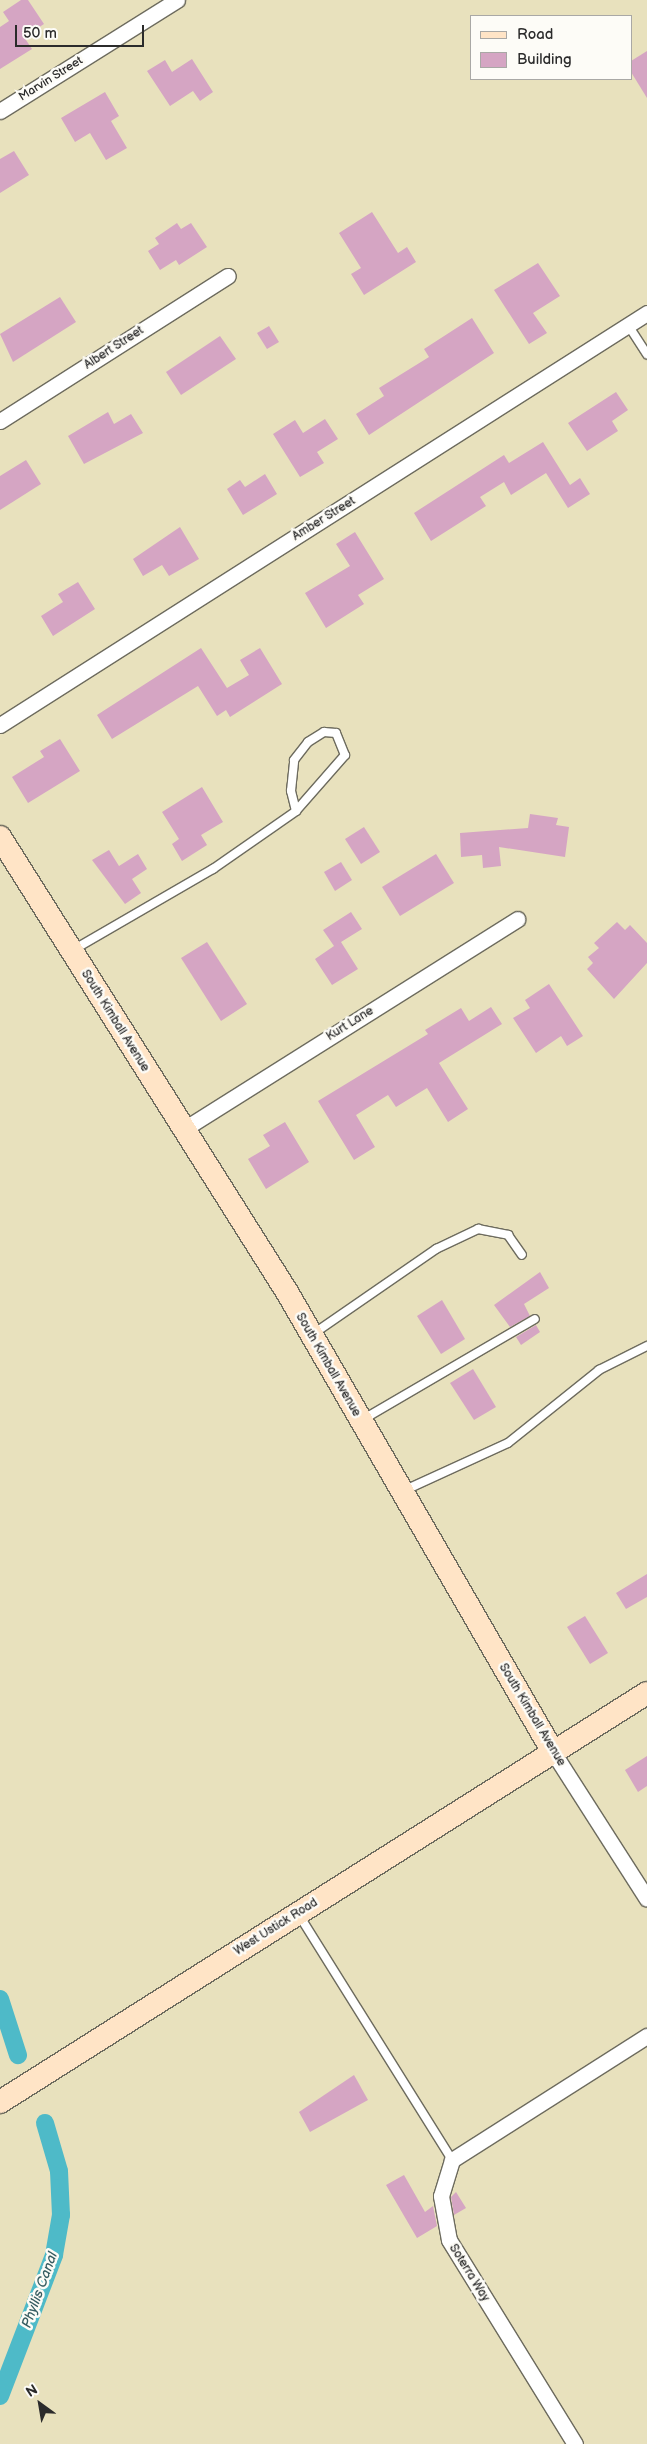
<!DOCTYPE html>
<html>
<head>
<meta charset="utf-8">
<style>
  body { margin:0 }
  #map { position:relative; width:647px; height:2444px; overflow:hidden; background:#e8e1bd; font-family:"Balsamiq Sans",sans-serif }
  div>[style] { position:absolute }
  [style*='--x'] { left:calc(var(--x)*1px); top:calc(var(--y)*1px); width:calc(var(--w)*1px); rotate:calc(var(--a)*1deg) }
  .canal>* { height:18px; margin:-9px; padding:0 9px; transform-origin:9px; border-radius:9px; background:#4ebac8 }
  .building>* { inset:0; background:#d5a5c3 }
  .roads { filter:drop-shadow(1px 0 #6d6b5e) drop-shadow(-1px 0 #6d6b5e) drop-shadow(0 1px #6d6b5e) drop-shadow(0 -1px #6d6b5e) }
  .lane>* { height:8px; margin:-4px; padding:0 4px; transform-origin:4px; border-radius:4px; background:#fff }
  .street>* { height:15px; margin:-7.5px; padding:0 7.5px; transform-origin:7.5px; border-radius:7.5px; background:#fff }
  .secondary>* { height:22px; margin:-11px; padding:0 11px; transform-origin:11px; border-radius:11px; background:#ffe4c6 }
  span { translate:-50% -50%; white-space:nowrap; text-align:center; line-height:1.15; -webkit-text-stroke:5px #fdfcf7; paint-order:stroke }
  .street-label { font-size:12px; color:#2b2b2b }
  .water-label { font-size:14px; color:#375d62; font-style:italic }
  .legend { position:absolute; left:470px; top:15px; width:162px; height:65px; box-sizing:border-box; background:#fdfcf7; border:1px solid #a9a8a5; margin:0; padding:6px 9px; list-style:none; font-size:15px; color:#2b2b2b }
  .legend li { display:flex; align-items:center; gap:10px; height:25px }
  .legend b { width:25px; border:1px solid #a9a8a5 }
  .north { position:absolute; left:15px; top:2379px; width:50px; height:50px; -webkit-text-stroke:4px #fdfcf7; paint-order:stroke; rotate:328deg; font-size:14px; font-weight:700; line-height:20px; text-align:center; color:#2b2b2b }
  .north::after { content:''; display:block; margin:auto; width:18px; height:22px; background:#2b2b2b; clip-path:polygon(50% 0,100% 100%,50% 72%,0 100%) }
  .scale { position:absolute; left:15px; top:25px; width:129px; height:22px; box-sizing:border-box; border:2px solid #2b2b2b; border-top:0; padding-left:6px; font-size:15px; line-height:18px; white-space:nowrap; color:#2b2b2b; -webkit-text-stroke:4px #fdfcf7; paint-order:stroke }
</style>
</head>
<body>
<div id="map">
  <div class="canal">
    <i style="--x:0;--y:1999;--w:59;--a:72.2"></i>
    <i style="--x:0;--y:2396;--w:151;--a:-69"></i>
    <i style="--x:54;--y:2255;--w:41;--a:-80.1"></i>
    <i style="--x:61;--y:2215;--w:44;--a:-92.6"></i>
    <i style="--x:59;--y:2171;--w:50;--a:-106.3"></i>
  </div>
  <div class="building">
    <i style="clip-path:polygon(21px 0,28px 0,44px 24px,24px 37px,32px 49px,0 69px,0 27px,9px 21px,3px 12px)"></i>
    <i style="clip-path:polygon(647px 51px,647px 98px,631px 72px,631px 61px)"></i>
    <i style="clip-path:polygon(192px 59px,213px 92px,200px 101px,193px 91px,170px 106px,147px 71px,165px 60px,172px 72px)"></i>
    <i style="clip-path:polygon(105px 92px,119px 116px,111px 121px,127px 148px,106px 160px,90px 133px,75px 142px,61px 118px)"></i>
    <i style="clip-path:polygon(14px 151px,29px 175px,0 193px,0 159px)"></i>
    <i style="clip-path:polygon(372px 212px,398px 253px,407px 247px,416px 262px,364px 295px,351px 274px,361px 268px,339px 233px)"></i>
    <i style="clip-path:polygon(177px 223px,181px 229px,191px 223px,207px 247px,179px 265px,176px 260px,160px 270px,148px 251px,159px 244px,155px 238px)"></i>
    <i style="clip-path:polygon(538px 263px,560px 296px,533px 313px,547px 333px,529px 344px,494px 290px)"></i>
    <i style="clip-path:polygon(60px 297px,76px 322px,13px 362px,0 334px)"></i>
    <i style="clip-path:polygon(472px 318px,494px 353px,369px 435px,356px 414px,384px 396px,379px 388px,429px 357px,424px 349px)"></i>
    <i style="clip-path:polygon(269px 326px,279px 342px,267px 349px,257px 333px)"></i>
    <i style="clip-path:polygon(220px 336px,236px 359px,181px 395px,166px 372px)"></i>
    <i style="clip-path:polygon(616px 392px,628px 410px,612px 421px,618px 431px,587px 451px,568px 423px)"></i>
    <i style="clip-path:polygon(108px 412px,114px 424px,131px 414px,143px 433px,84px 464px,68px 436px)"></i>
    <i style="clip-path:polygon(325px 419px,338px 439px,317px 452px,324px 463px,300px 477px,273px 434px,295px 420px,303px 433px)"></i>
    <i style="clip-path:polygon(543px 442px,570px 485px,580px 478px,590px 494px,568px 508px,546px 473px,511px 495px,504px 482px,480px 497px,486px 506px,431px 541px,414px 513px,504px 455px,509px 463px)"></i>
    <i style="clip-path:polygon(26px 460px,41px 484px,0 510px,0 476px)"></i>
    <i style="clip-path:polygon(265px 474px,277px 494px,243px 515px,227px 489px,240px 480px,245px 487px)"></i>
    <i style="clip-path:polygon(180px 527px,199px 559px,169px 576px,162px 565px,143px 576px,133px 559px)"></i>
    <i style="clip-path:polygon(355px 532px,384px 579px,358px 595px,364px 604px,326px 628px,305px 593px,350px 566px,336px 544px)"></i>
    <i style="clip-path:polygon(78px 582px,95px 609px,53px 636px,41px 616px,63px 602px,58px 594px)"></i>
    <i style="clip-path:polygon(201px 648px,227px 688px,249px 675px,240px 660px,260px 648px,282px 684px,230px 717px,226px 710px,217px 716px,198px 686px,112px 739px,97px 715px)"></i>
    <i style="clip-path:polygon(60px 739px,80px 771px,28px 803px,12px 777px,44px 757px,40px 751px)"></i>
    <i style="clip-path:polygon(202px 787px,223px 822px,201px 835px,207px 845px,182px 861px,172px 844px,179px 839px,162px 812px)"></i>
    <i style="clip-path:polygon(530px 814px,558px 818px,556px 825px,569px 827px,565px 857px,499px 847px,501px 866px,483px 868px,482px 855px,461px 857px,460px 833px,528px 828px)"></i>
    <i style="clip-path:polygon(364px 827px,380px 852px,361px 864px,345px 839px)"></i>
    <i style="clip-path:polygon(109px 850px,119px 866px,138px 854px,147px 869px,132px 879px,141px 893px,125px 904px,92px 860px)"></i>
    <i style="clip-path:polygon(436px 854px,454px 883px,400px 916px,382px 887px)"></i>
    <i style="clip-path:polygon(341px 862px,352px 880px,335px 891px,324px 872px)"></i>
    <i style="clip-path:polygon(351px 912px,362px 929px,341px 942px,358px 969px,332px 985px,315px 959px,334px 946px,323px 930px)"></i>
    <i style="clip-path:polygon(617px 922px,625px 930px,630px 925px,647px 943px,647px 963px,614px 999px,587px 969px,593px 963px,588px 957px,599px 948px,594px 943px)"></i>
    <i style="clip-path:polygon(207px 942px,247px 1004px,221px 1021px,181px 958px)"></i>
    <i style="clip-path:polygon(549px 984px,583px 1036px,567px 1046px,561px 1036px,536px 1053px,513px 1018px,530px 1008px,525px 1000px)"></i>
    <i style="clip-path:polygon(491px 1007px,502px 1024px,439px 1063px,468px 1109px,448px 1122px,427px 1088px,396px 1107px,388px 1095px,356px 1115px,375px 1147px,354px 1160px,318px 1101px,428px 1034px,425px 1030px,461px 1008px,469px 1021px)"></i>
    <i style="clip-path:polygon(285px 1122px,309px 1162px,266px 1189px,248px 1159px,270px 1146px,263px 1135px)"></i>
    <i style="clip-path:polygon(540px 1272px,549px 1288px,524px 1304px,530px 1316px,510px 1327px,494px 1305px)"></i>
    <i style="clip-path:polygon(442px 1300px,465px 1339px,441px 1354px,417px 1316px)"></i>
    <i style="clip-path:polygon(536px 1325px,540px 1332px,521px 1345px,516px 1337px)"></i>
    <i style="clip-path:polygon(473px 1369px,496px 1407px,474px 1420px,450px 1383px)"></i>
    <i style="clip-path:polygon(647px 1574px,647px 1597px,626px 1609px,616px 1593px)"></i>
    <i style="clip-path:polygon(585px 1616px,608px 1653px,590px 1664px,567px 1627px)"></i>
    <i style="clip-path:polygon(647px 1756px,647px 1786px,638px 1792px,625px 1770px)"></i>
    <i style="clip-path:polygon(354px 2075px,368px 2100px,310px 2132px,299px 2112px)"></i>
    <i style="clip-path:polygon(404px 2175px,425px 2212px,433px 2206px,437px 2226px,417px 2238px,386px 2185px)"></i>
    <i style="clip-path:polygon(456px 2192px,466px 2208px,454px 2215px,451px 2197px)"></i>
  </div>
  <div class="roads">
    <div class="lane">
      <i style="--x:628;--y:325;--w:35;--a:57"></i>
      <i style="--x:324;--y:732;--w:12;--a:5"></i>
      <i style="--x:336;--y:733;--w:24;--a:68"></i>
      <i style="--x:345;--y:755;--w:74;--a:131.2"></i>
      <i style="--x:296;--y:811;--w:21;--a:-104"></i>
      <i style="--x:291;--y:791;--w:31;--a:-84"></i>
      <i style="--x:294;--y:760;--w:23;--a:-52"></i>
      <i style="--x:308;--y:742;--w:19;--a:-32"></i>
      <i style="--x:73;--y:950;--w:162;--a:-30.1"></i>
      <i style="--x:213;--y:869;--w:101;--a:-34.9"></i>
      <i style="--x:313;--y:1334;--w:150;--a:-34.6"></i>
      <i style="--x:436;--y:1249;--w:47;--a:-25.5"></i>
      <i style="--x:478;--y:1229;--w:31;--a:11"></i>
      <i style="--x:508;--y:1235;--w:24;--a:55"></i>
      <i style="--x:362;--y:1420;--w:200;--a:-30.3"></i>
      <i style="--x:403;--y:1491;--w:115;--a:-24.6"></i>
      <i style="--x:508;--y:1443;--w:117;--a:-38.7"></i>
      <i style="--x:599;--y:1370;--w:54;--a:-26.6"></i>
      <i style="--x:299;--y:1915;--w:289;--a:58"></i>
    </div>
    <div class="street">
      <i style="--x:0;--y:111;--w:209;--a:-32.1"></i>
      <i style="--x:0;--y:421;--w:270;--a:-32.5"></i>
      <i style="--x:0;--y:725;--w:767;--a:-32.49"></i>
      <i style="--x:184;--y:1129;--w:394;--a:-32.2"></i>
      <i style="--x:553;--y:1752;--w:174;--a:57.4"></i>
      <i style="--x:575;--y:2444;--w:240;--a:-121.7"></i>
      <i style="--x:449;--y:2240;--w:45;--a:-100.3"></i>
      <i style="--x:441;--y:2196;--w:38;--a:-73"></i>
      <i style="--x:452;--y:2160;--w:231;--a:-32.5"></i>
    </div>
    <div class="secondary">
      <i style="--x:0;--y:837;--w:538;--a:57.76"></i>
      <i style="--x:287;--y:1292;--w:531;--a:59.96"></i>
      <i style="--x:0;--y:2102;--w:765;--a:-32.3"></i>
    </div>
  </div>
  <div class="street-label">
    <span style="left:51px;top:79px;rotate:-32deg">Marvin Street</span>
    <span style="left:114px;top:348px;rotate:-33deg">Albert Street</span>
    <span style="left:324px;top:519px;rotate:-32deg">Amber Street</span>
    <span style="left:115px;top:1021px;rotate:58deg">South Kimball Avenue</span>
    <span style="left:350px;top:1024px;rotate:-32deg">Kurt Lane</span>
    <span style="left:328px;top:1365px;rotate:60deg">South Kimball Avenue</span>
    <span style="left:532px;top:1715px;rotate:59deg">South Kimball Avenue</span>
    <span style="left:276px;top:1927px;rotate:-32deg">West Ustick Road</span>
    <span style="left:469px;top:2273px;rotate:58deg">Soterra Way</span>
  </div>
  <div class="water-label">
    <span style="left:40px;top:2290px;rotate:-70deg">Phyllis Canal</span>
  </div>
  <ul class="legend">
  <li><b style="height:6px;background:#ffe4c6"></b>Road</li>
  <li><b style="height:14px;background:#d5a5c3"></b>Building</li>
  </ul>
  <div class="north">N</div>
  <div class="scale">50 m</div>
</div>
</body>
</html>
